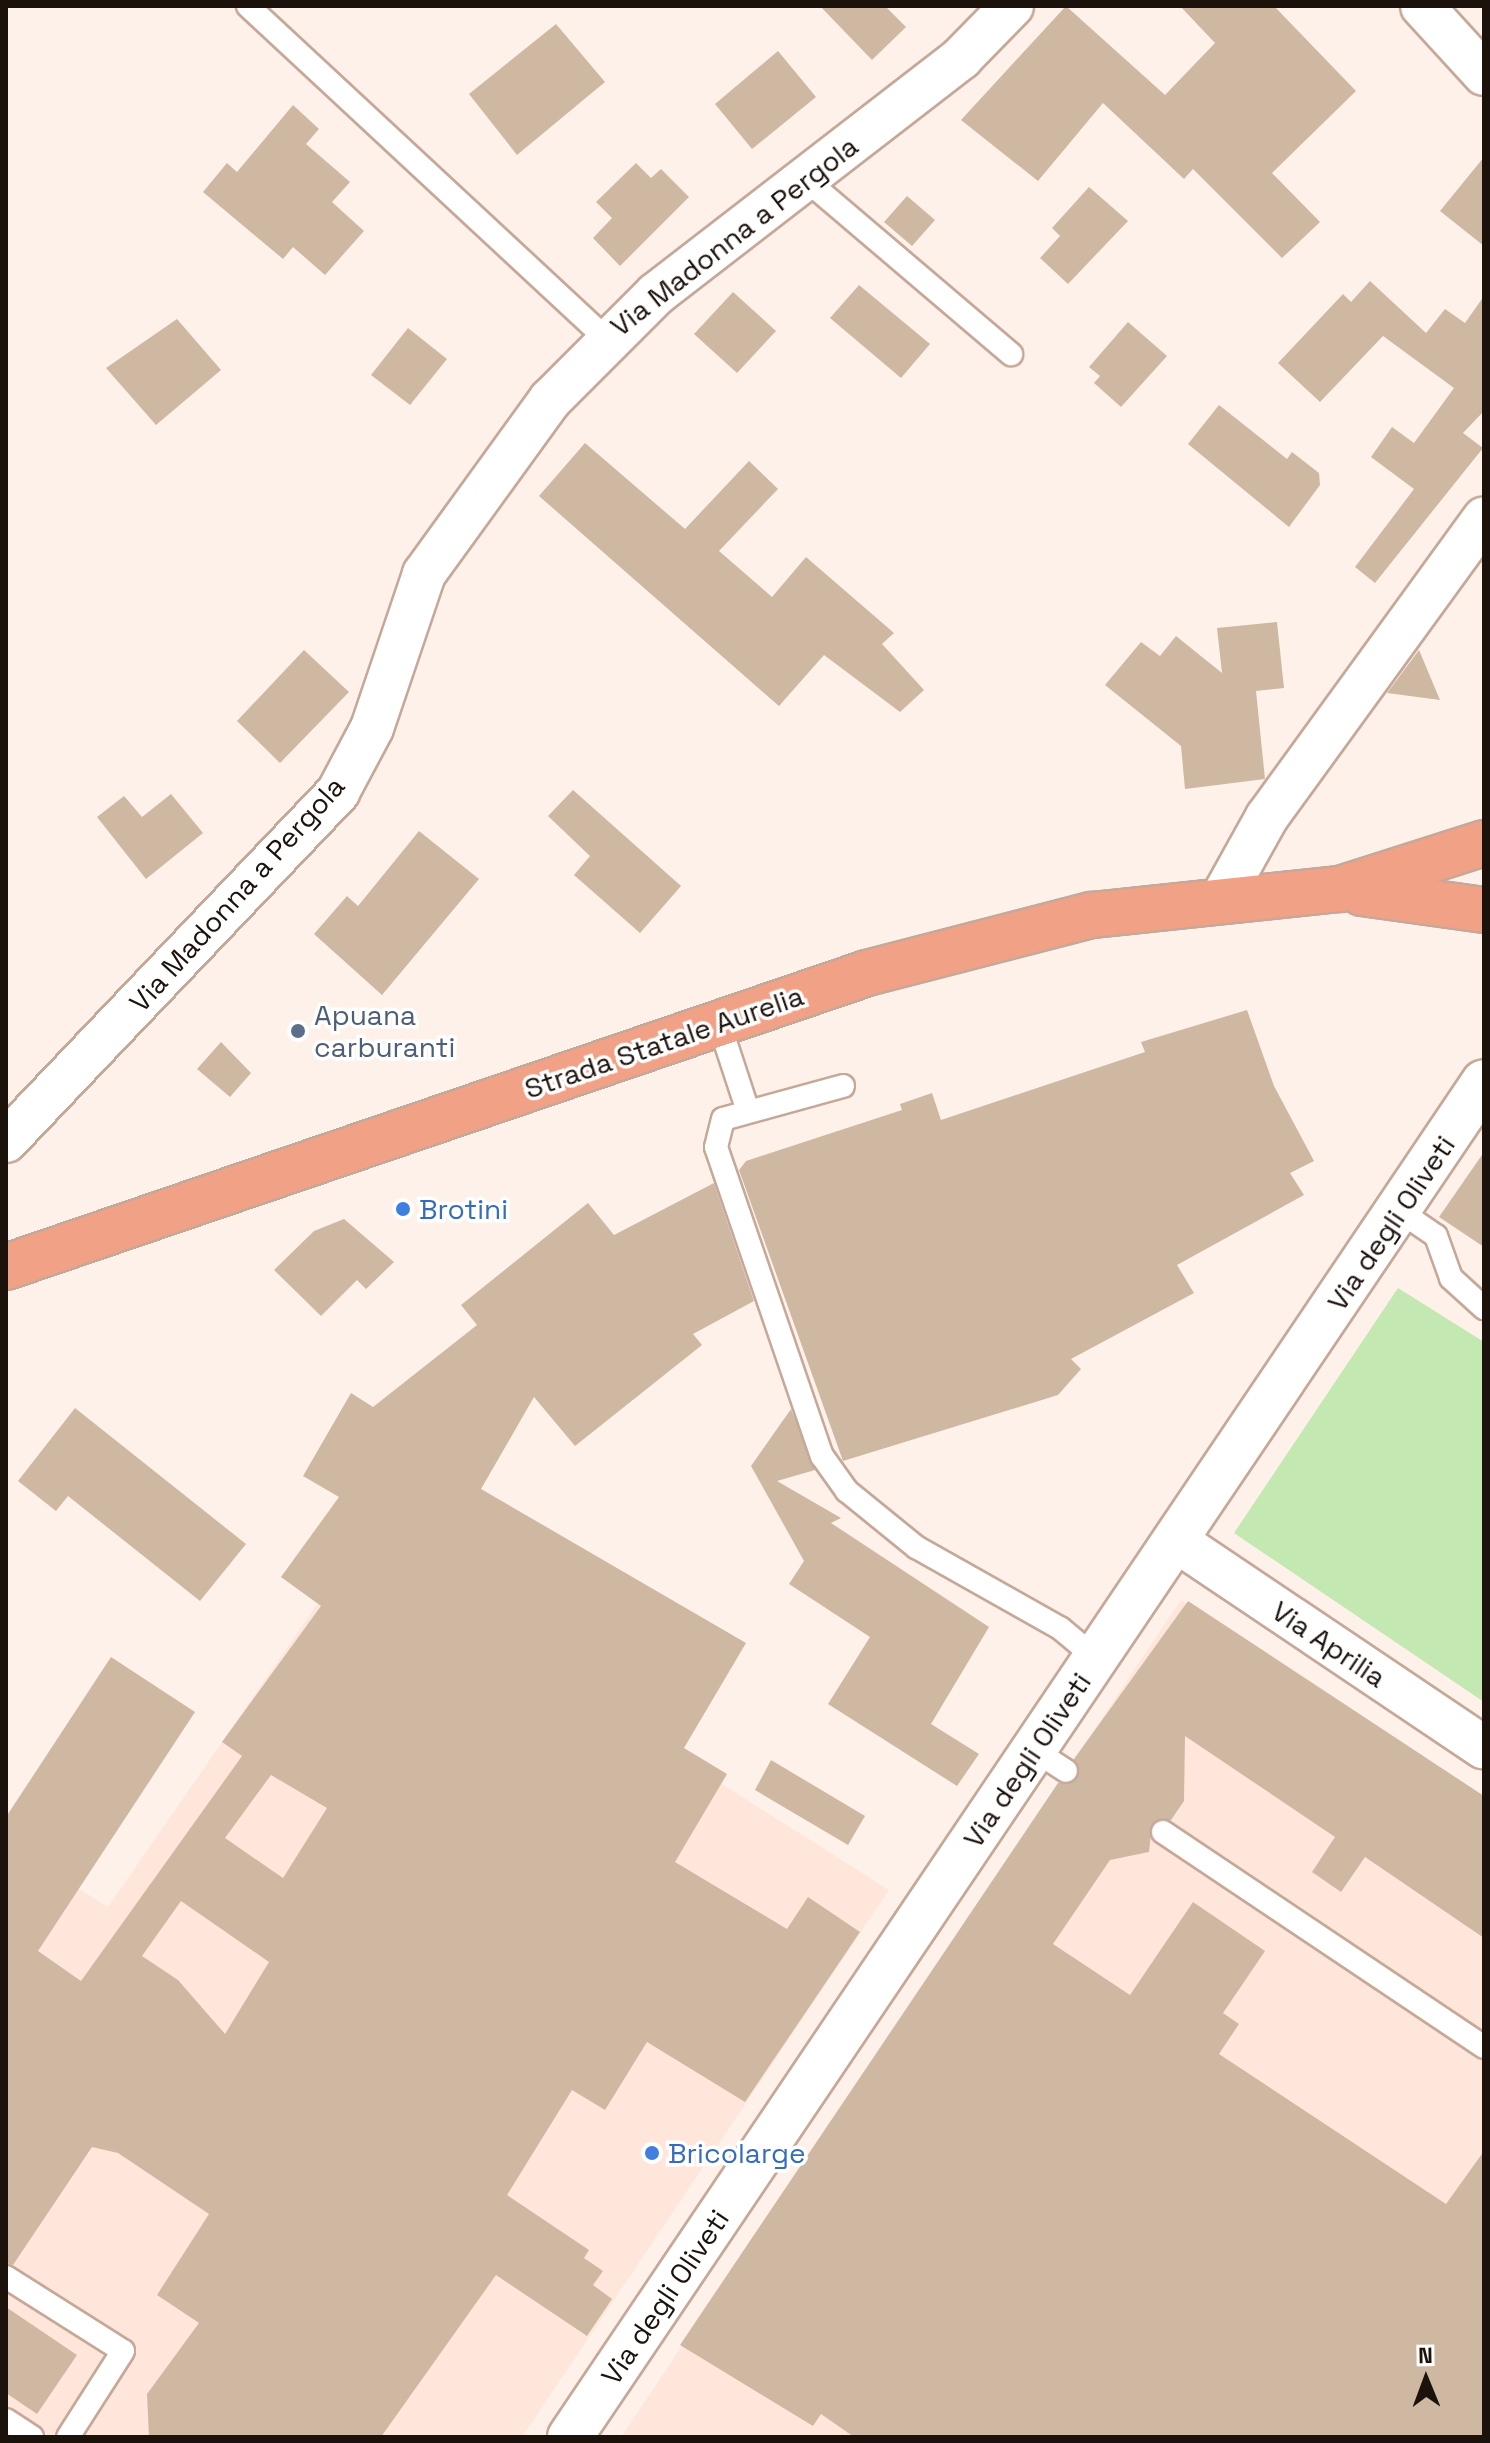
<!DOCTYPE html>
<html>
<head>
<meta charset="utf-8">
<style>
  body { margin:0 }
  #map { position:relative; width:1490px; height:2443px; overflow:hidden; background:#fef1ea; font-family:"Space Grotesk",sans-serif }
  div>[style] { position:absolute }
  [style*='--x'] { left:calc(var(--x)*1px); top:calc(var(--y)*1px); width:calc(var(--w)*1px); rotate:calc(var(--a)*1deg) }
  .built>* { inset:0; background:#fee6da }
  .green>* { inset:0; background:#c3e8b1 }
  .building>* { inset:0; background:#cfb8a1 }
  .roads { filter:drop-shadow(2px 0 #c6a899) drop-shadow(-2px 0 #c6a899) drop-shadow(0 2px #c6a899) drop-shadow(0 -2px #c6a899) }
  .lane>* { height:22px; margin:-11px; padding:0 11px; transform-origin:11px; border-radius:11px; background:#fff }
  .street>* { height:42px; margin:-21px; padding:0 21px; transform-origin:21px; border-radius:21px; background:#fff }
  .secondary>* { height:44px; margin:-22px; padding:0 22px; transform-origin:22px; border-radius:22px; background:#fff }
  .primary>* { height:44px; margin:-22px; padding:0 22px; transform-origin:22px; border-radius:22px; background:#f1a186 }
  .dots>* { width:22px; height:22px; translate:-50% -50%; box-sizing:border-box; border:4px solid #fff; border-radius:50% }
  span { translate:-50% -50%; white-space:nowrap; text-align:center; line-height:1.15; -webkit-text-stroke:7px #fff; paint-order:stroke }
  .street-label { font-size:28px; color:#1c120c }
  .service-label { font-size:28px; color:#4e5e75 }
  .left { translate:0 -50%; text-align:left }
  .shop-label { font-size:28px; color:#366cbe }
  .frame { position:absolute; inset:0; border:8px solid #1c120c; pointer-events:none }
  .north { position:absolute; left:1386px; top:2339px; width:80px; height:80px; -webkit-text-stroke:6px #fff; paint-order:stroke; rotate:359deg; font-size:22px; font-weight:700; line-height:32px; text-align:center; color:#1c120c }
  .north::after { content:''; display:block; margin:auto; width:28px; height:36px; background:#1c120c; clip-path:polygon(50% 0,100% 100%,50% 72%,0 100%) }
</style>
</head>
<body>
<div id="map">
  <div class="built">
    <i style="clip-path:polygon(354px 1551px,889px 1890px,522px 2437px,6px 2437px,6px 1844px,108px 1907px)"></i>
    <i style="clip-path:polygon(1181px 1600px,1484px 1800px,1484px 2437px,621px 2437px)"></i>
  </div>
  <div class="green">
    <i style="clip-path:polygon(1398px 1288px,1484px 1342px,1484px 1702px,1234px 1533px)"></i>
  </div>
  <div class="building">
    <i style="clip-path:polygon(820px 6px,885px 6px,906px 27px,872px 60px)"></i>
    <i style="clip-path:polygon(1066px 6px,1165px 95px,1215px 43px,1180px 6px,1274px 6px,1356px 91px,1272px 173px,1320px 222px,1282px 258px,1193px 169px,1184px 179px,1103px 103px,1038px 181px,961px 120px)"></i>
    <i style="clip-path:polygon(556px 24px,605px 82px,517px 155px,469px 94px)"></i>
    <i style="clip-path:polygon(778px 51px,816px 97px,752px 149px,715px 104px)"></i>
    <i style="clip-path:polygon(293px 105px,319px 129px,306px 144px,350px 182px,332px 202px,364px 231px,325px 275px,293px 247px,283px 259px,203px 192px,227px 163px,237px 172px)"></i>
    <i style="clip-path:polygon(1484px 157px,1484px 246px,1440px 211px)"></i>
    <i style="clip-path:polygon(636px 163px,651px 178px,661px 169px,689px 197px,620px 266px,593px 238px,612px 218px,596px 202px)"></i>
    <i style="clip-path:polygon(1089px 187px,1128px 221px,1068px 284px,1040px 258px,1060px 236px,1052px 228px)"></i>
    <i style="clip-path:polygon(907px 196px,935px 220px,912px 246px,884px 222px)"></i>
    <i style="clip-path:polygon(1370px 281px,1426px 333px,1445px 309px,1465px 323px,1484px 296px,1484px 411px,1463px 433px,1483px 448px,1375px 583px,1355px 567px,1414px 489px,1371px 457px,1392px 427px,1414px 443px,1454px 388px,1383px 336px,1320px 402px,1278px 363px,1343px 294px,1351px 302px)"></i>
    <i style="clip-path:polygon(859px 285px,930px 344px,901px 378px,830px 318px)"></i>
    <i style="clip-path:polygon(733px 292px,776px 331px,737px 373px,694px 334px)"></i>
    <i style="clip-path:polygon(177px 319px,221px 370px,156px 425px,106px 368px)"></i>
    <i style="clip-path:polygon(1128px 322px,1167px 356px,1121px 407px,1094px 383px,1100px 376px,1089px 367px)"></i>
    <i style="clip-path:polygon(408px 328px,447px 359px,410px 405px,371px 375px)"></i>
    <i style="clip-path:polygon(1219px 405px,1287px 459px,1292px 452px,1319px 473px,1320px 485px,1289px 527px,1188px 444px)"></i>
    <i style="clip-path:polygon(585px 443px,685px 529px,749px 461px,778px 489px,719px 551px,772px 597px,806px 557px,894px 633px,882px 644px,924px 690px,900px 712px,824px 655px,779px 706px,539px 496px)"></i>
    <i style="clip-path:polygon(1277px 622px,1284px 688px,1256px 691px,1265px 779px,1185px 789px,1181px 746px,1105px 685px,1141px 642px,1160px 656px,1176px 636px,1222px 673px,1217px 628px)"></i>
    <i style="clip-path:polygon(304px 650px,349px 692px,280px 763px,237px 721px)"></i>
    <i style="clip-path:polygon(1419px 650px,1440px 700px,1387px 693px)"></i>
    <i style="clip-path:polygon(573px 790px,681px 886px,640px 933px,574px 875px,590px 856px,548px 816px)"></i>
    <i style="clip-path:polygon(171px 794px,203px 833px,146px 879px,97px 817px,124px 796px,142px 817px)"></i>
    <i style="clip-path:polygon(419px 831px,479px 879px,382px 995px,314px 934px,347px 896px,358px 906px)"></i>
    <i style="clip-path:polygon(1247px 1010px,1274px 1086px,1314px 1161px,1290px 1173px,1304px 1195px,1177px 1265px,1194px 1293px,1071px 1359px,1081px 1369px,1058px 1395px,843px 1461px,739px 1170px,746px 1161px,902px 1110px,900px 1104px,932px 1093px,941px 1120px,1145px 1052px,1141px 1042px)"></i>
    <i style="clip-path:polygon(221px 1042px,251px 1073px,230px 1097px,197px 1069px)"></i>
    <i style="clip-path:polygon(1484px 1152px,1484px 1247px,1439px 1217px)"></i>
    <i style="clip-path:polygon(evenodd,714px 1183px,754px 1301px,693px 1334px,702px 1345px,575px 1446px,534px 1397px,481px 1489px,746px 1643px,684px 1748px,727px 1774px,675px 1862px,787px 1929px,808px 1897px,860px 1932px,745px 2102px,647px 2042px,605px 2110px,572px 2090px,507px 2195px,589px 2250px,584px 2258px,603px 2271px,593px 2285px,612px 2299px,587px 2336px,496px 2275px,381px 2437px,149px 2437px,147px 2394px,199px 2323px,157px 2295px,209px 2214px,118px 2153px,92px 2147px,13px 2265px,6px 2263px,6px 1817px,111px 1657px,195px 1712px,38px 1951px,81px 1981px,242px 1756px,222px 1742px,321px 1606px,281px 1577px,339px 1497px,303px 1476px,351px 1393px,373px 1407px,477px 1325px,461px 1305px,588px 1203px,614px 1235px,714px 1183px,271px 1775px,327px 1808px,283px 1878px,225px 1838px,271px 1775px,714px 1183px,181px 1901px,269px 1962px,225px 2034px,178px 1980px,142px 1956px,181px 1901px)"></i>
    <i style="clip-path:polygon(344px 1219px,394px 1262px,366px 1289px,357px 1280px,321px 1316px,274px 1270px,314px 1231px)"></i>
    <i style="clip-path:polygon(75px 1408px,246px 1544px,200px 1601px,68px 1496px,56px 1511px,18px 1481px)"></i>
    <i style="clip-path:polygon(791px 1409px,815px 1470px,777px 1481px,841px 1518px,831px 1523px,989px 1627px,931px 1724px,979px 1754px,957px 1786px,828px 1704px,870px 1637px,789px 1584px,804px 1561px,751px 1466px)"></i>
    <i style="clip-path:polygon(1188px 1601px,1484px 1796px,1484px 1938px,1365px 1857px,1341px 1892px,1312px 1872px,1335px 1837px,1185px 1736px,1184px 1801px,1171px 1820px,1152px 1824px,1149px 1852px,1110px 1860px,1053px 1944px,1130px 1995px,1193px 1902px,1265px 1951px,1223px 2013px,1239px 2024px,1219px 2054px,1446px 2204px,1484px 2151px,1484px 2437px,854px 2437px,821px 2414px,813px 2426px,680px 2345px,1058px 1783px,1077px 1779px,1074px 1759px)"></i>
    <i style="clip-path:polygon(771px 1760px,865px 1816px,848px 1845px,755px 1790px)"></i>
    <i style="clip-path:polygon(6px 2307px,77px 2355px,37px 2414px,6px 2393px)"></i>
  </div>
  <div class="roads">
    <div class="lane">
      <i style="--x:248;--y:6;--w:488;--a:42.9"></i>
      <i style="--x:804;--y:178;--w:272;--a:40.4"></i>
      <i style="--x:719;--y:1023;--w:93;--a:71.8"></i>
      <i style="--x:843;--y:1086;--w:124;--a:164.6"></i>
      <i style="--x:723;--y:1119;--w:29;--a:104"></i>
      <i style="--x:716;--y:1147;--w:327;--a:71.1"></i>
      <i style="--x:822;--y:1456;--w:43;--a:54.5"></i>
      <i style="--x:847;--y:1491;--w:89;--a:39.1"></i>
      <i style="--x:916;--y:1547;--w:165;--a:29.4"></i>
      <i style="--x:1060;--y:1628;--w:47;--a:39.8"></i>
      <i style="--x:1401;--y:1212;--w:42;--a:34.4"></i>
      <i style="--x:1436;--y:1236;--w:45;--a:70.3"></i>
      <i style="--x:1451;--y:1278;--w:45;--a:42.3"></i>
      <i style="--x:1034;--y:1750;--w:38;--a:33"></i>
      <i style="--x:1163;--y:1832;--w:386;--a:33.8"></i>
      <i style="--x:6;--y:2277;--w:138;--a:32.3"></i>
      <i style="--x:123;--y:2351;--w:102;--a:122.6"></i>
      <i style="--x:6;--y:2420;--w:31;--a:33"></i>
    </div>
    <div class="street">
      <i style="--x:1422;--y:6;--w:92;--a:47.6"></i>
      <i style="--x:1223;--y:896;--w:90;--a:-60.9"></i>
      <i style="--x:1267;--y:817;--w:369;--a:-54"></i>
      <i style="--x:6;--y:1141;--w:482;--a:-46.4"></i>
      <i style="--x:338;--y:792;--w:72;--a:-62"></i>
      <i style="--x:372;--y:728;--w:163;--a:-71.3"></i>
      <i style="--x:424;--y:574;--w:215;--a:-54.1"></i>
      <i style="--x:550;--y:400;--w:150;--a:-45"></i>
      <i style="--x:656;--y:294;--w:386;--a:-37.7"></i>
      <i style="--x:961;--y:58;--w:73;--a:-45.6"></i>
      <i style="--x:1175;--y:1540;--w:372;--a:33.9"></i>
    </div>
    <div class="secondary">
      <i style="--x:570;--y:2437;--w:1634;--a:-56"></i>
    </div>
    <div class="primary">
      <i style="--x:1362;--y:893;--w:123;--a:7.9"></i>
      <i style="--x:6;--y:1267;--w:910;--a:-18.85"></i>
      <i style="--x:867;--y:973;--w:232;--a:-14.5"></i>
      <i style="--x:1092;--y:915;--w:249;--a:-6"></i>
      <i style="--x:1340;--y:889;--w:151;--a:-17.7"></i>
    </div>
  </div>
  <div class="dots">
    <i style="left:298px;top:1031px;background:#5c6f8a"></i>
    <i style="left:403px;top:1209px;background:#3f7fe0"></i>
    <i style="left:652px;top:2153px;background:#3f7fe0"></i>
  </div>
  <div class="street-label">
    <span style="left:734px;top:236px;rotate:-38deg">Via Madonna a Pergola</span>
    <span style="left:237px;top:894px;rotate:-48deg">Via Madonna a Pergola</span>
    <span style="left:664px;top:1042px;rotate:-19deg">Strada Statale Aurelia</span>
    <span style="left:1391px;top:1223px;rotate:-56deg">Via degli Oliveti</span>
    <span style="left:1329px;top:1644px;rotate:34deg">Via Aprilia</span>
    <span style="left:1027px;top:1760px;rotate:-56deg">Via degli Oliveti</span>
    <span style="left:665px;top:2297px;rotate:-56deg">Via degli Oliveti</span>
  </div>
  <div class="service-label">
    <span class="left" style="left:314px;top:1031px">Apuana<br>carburanti</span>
  </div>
  <div class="shop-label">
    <span class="left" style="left:419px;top:1209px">Brotini</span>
    <span class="left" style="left:668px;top:2153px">Bricolarge</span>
  </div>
  <div class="frame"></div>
  <div class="north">N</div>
</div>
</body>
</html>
